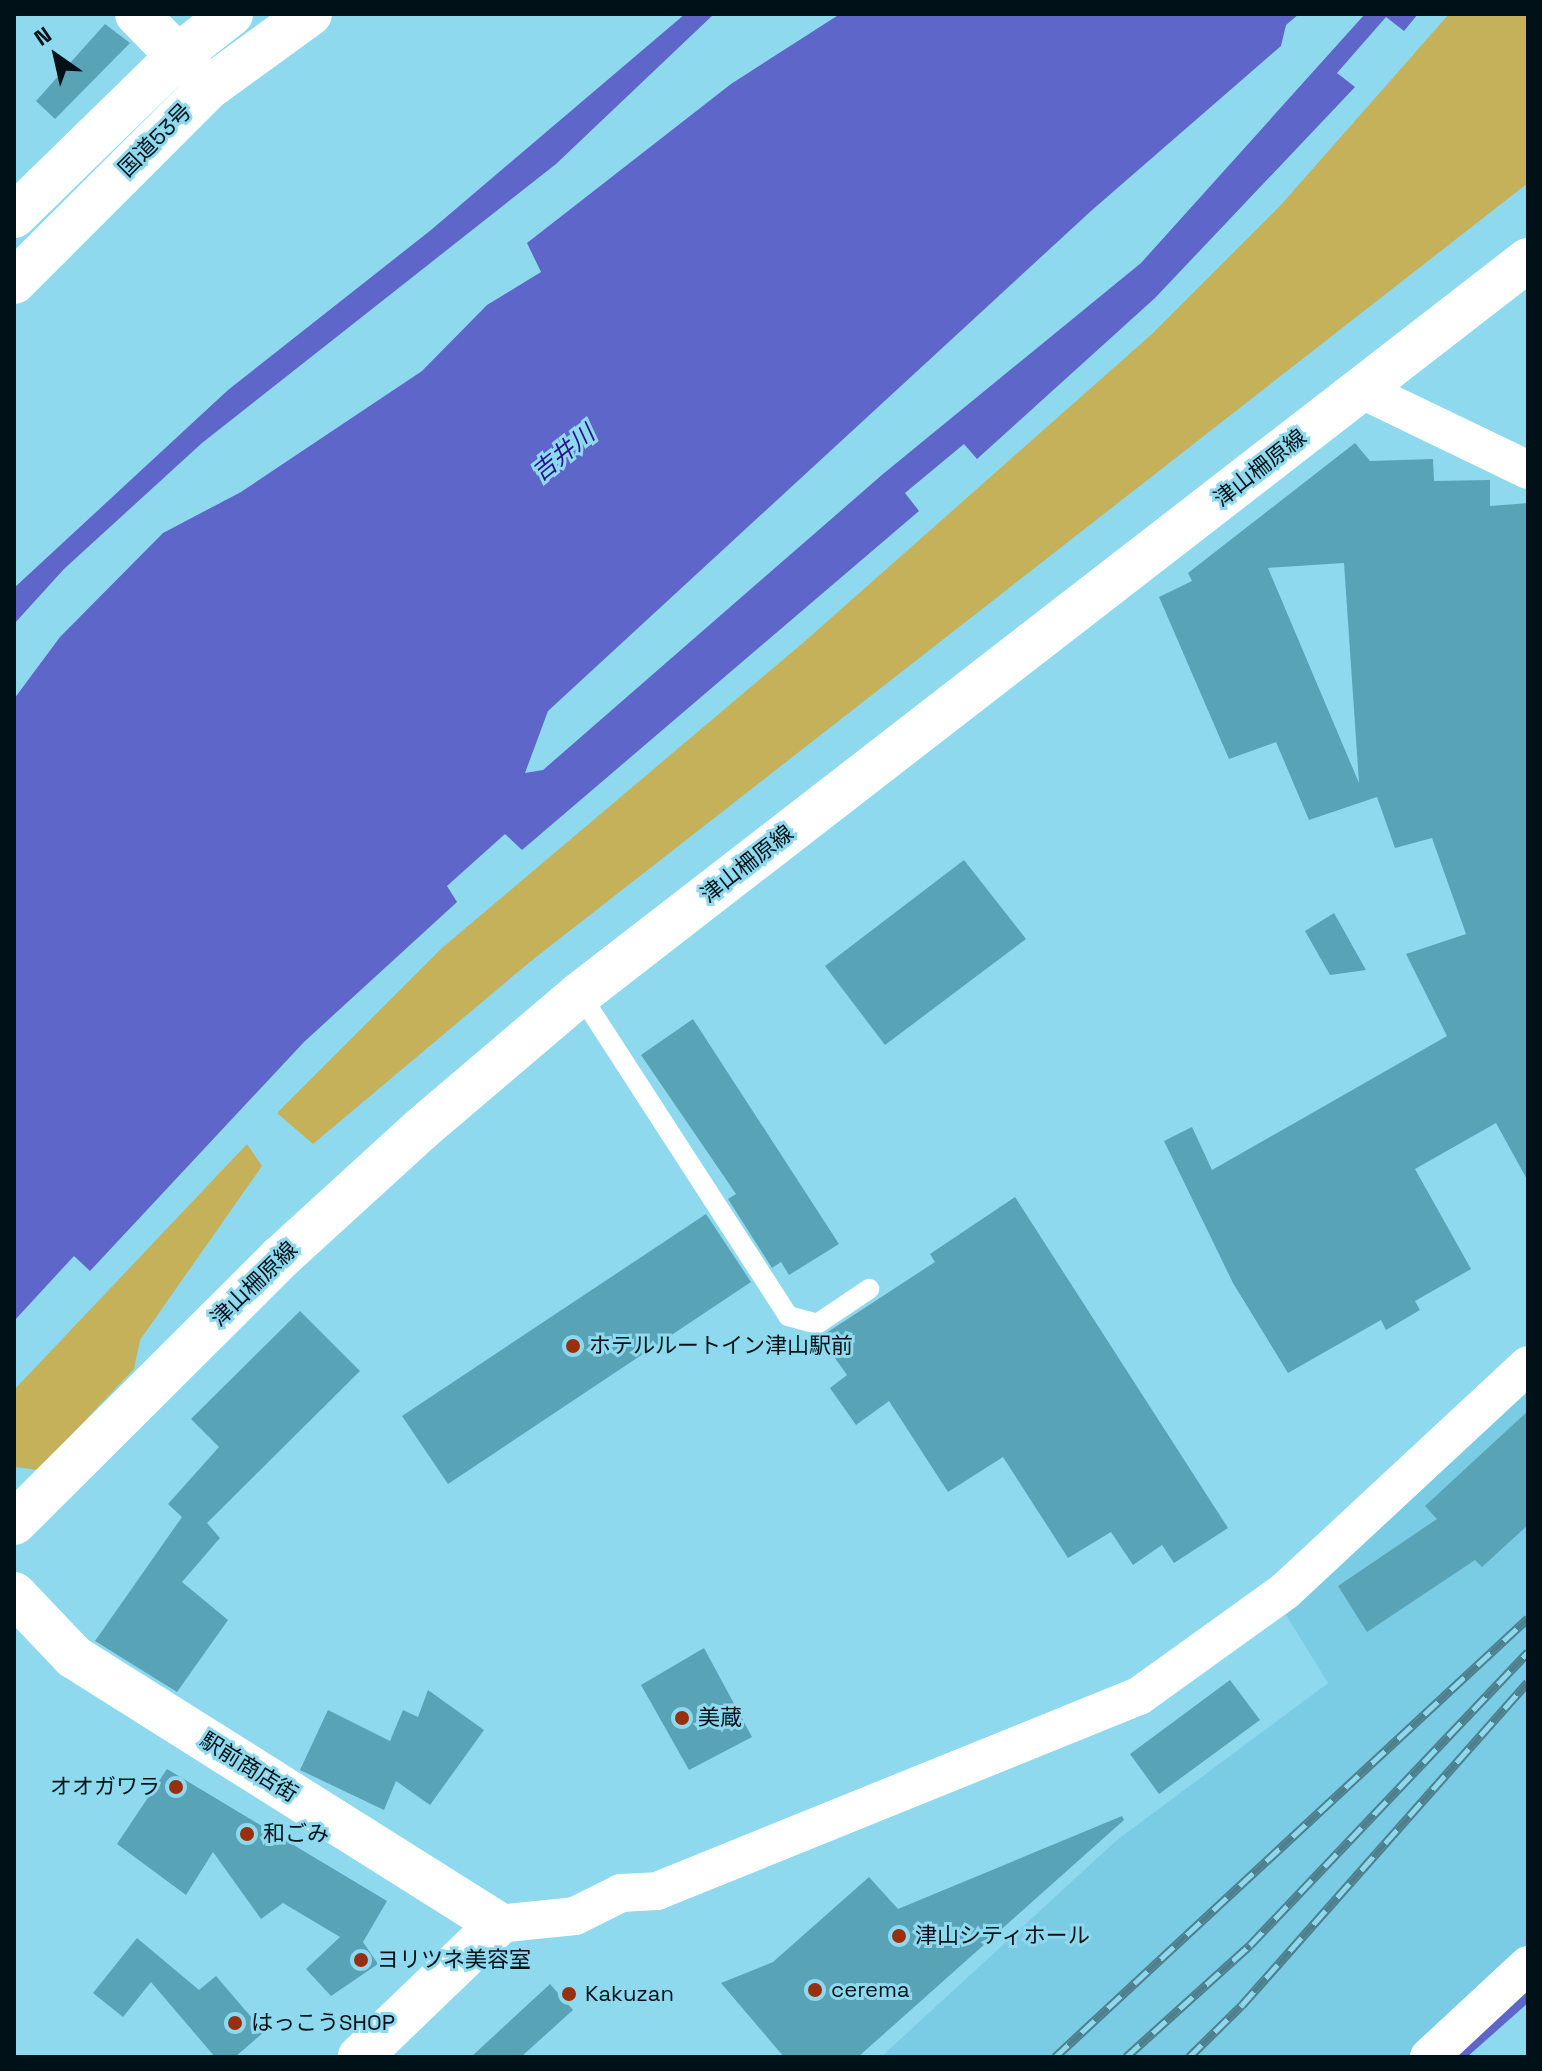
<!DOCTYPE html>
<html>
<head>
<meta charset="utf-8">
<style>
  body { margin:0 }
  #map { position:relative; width:1542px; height:2071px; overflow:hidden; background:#8ed9ee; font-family:"Space Grotesk","Noto Sans JP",sans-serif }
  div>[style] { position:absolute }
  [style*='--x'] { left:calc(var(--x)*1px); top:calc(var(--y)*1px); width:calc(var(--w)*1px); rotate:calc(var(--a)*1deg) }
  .built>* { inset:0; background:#79cce3 }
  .green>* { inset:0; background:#c4b15a }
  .water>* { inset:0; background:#5e66c9 }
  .building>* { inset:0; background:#59a3b7 }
  .lane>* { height:20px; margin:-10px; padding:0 10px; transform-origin:10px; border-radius:10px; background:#fff }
  .street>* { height:38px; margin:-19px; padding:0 19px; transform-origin:19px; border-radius:19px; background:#fff }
  .secondary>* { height:44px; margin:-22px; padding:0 22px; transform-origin:22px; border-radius:22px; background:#fff }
  .primary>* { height:44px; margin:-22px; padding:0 22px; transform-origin:22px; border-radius:22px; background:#fff }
  .highway>* { height:44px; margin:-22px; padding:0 22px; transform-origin:22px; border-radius:22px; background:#fff }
  .rail>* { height:9px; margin-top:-4.5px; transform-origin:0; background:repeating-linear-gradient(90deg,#8ed9ee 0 18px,#4e7f8d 0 36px); box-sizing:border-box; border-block:2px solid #4e7f8d }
  .dots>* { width:22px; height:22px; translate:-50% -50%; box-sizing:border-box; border:4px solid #8ed9ee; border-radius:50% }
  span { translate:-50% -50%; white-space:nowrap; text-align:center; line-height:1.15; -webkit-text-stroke:6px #8ed9ee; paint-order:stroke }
  .street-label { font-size:22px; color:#001218 }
  .poi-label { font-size:22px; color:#001218 }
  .left { translate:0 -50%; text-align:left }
  .right { translate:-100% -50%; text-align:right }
  .water-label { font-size:24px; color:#27128d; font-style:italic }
  .frame { position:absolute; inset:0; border:16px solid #001218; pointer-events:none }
  .north { position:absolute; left:16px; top:16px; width:80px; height:80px; -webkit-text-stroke:6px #8ed9ee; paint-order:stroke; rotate:326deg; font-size:22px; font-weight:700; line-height:32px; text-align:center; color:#001218 }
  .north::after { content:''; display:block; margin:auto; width:28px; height:36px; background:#001218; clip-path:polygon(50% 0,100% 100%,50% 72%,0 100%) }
</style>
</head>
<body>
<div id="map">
  <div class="built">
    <i style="clip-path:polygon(1528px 1386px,1528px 1948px,1409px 2057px,881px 2057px,1117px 1840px,1328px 1683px,1283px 1610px)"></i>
  </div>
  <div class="green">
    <i style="clip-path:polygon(1449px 14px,1528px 14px,1528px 183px,531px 961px,313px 1144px,277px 1113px,442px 948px,804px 642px,1152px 334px,1280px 206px)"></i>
    <i style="clip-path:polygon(247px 1144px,262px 1166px,140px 1340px,134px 1369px,38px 1470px,14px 1467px,14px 1390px)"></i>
  </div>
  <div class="water">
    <i style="clip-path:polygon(685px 14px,714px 14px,556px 164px,202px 443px,64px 569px,14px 624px,14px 588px,228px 390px,431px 230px)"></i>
    <i style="clip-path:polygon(840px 14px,1299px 14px,1286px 25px,1281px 46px,1091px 211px,548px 711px,525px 773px,543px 770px,883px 474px,1141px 263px,1365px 14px,1418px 14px,1404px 31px,1386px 17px,1337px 73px,1355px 87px,1155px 298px,977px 459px,964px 444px,905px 493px,919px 511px,522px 850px,505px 834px,447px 886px,457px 902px,304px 1042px,90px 1271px,74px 1256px,14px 1321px,14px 699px,60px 637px,163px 533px,241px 492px,422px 371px,487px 305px,541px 272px,527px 243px,731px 84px)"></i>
    <i style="clip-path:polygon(1528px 1986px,1528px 2003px,1467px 2057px,1451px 2057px)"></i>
  </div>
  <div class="building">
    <i style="clip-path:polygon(105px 24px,130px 43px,55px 119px,36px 101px)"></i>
    <i style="clip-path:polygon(evenodd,1355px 443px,1370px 461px,1433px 459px,1434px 481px,1490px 480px,1490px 506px,1528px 503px,1528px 1181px,1496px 1123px,1415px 1169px,1471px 1269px,1415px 1301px,1420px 1310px,1386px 1330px,1381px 1320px,1288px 1373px,1233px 1283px,1164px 1141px,1192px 1127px,1212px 1170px,1447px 1036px,1406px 954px,1466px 934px,1432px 838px,1395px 848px,1377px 797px,1309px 820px,1276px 742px,1229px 759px,1159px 597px,1192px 581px,1188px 573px,1355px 443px,1344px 563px,1359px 783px,1268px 568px,1344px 563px)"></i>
    <i style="clip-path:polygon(964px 860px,1026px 939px,885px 1045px,825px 966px)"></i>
    <i style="clip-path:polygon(1334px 913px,1366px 970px,1330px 975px,1305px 931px)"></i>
    <i style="clip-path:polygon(693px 1019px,839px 1244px,789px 1275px,781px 1262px,772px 1268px,728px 1199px,736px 1194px,641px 1055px)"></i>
    <i style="clip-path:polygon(1015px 1197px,1228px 1528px,1174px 1563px,1162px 1545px,1133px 1565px,1111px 1532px,1068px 1558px,1003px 1457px,948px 1492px,889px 1401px,856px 1425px,830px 1388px,847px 1375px,820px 1337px,935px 1262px,930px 1254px)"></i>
    <i style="clip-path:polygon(706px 1214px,751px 1282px,448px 1484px,402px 1416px)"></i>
    <i style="clip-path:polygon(300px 1311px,360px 1371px,207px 1523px,220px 1538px,182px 1582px,228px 1620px,177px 1692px,95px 1641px,182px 1517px,168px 1504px,219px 1447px,191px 1419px)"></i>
    <i style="clip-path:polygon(1528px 1411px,1528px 1525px,1482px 1567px,1475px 1560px,1367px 1632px,1338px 1586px,1437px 1519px,1425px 1506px)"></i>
    <i style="clip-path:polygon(704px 1648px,752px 1737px,689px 1770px,641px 1685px)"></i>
    <i style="clip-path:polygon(1230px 1680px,1260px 1720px,1159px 1794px,1130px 1754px)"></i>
    <i style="clip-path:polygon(428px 1690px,484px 1730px,430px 1805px,396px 1781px,384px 1810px,300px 1770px,328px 1710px,390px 1741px,403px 1710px,418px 1717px)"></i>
    <i style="clip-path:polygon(167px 1769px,387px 1901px,363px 1942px,378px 1964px,331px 1996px,306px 1969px,340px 1937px,283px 1903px,261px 1919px,213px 1852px,186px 1895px,117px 1844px)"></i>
    <i style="clip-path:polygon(1122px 1816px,1124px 1820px,858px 2057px,784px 2057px,721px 1983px,773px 1962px,869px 1877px,898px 1909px)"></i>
    <i style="clip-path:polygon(137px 1938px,199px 1990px,216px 1976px,264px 2032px,235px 2057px,215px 2057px,151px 1982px,123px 2017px,93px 1993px)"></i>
    <i style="clip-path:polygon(550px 1984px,573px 2010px,521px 2057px,471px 2057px)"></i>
  </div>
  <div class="lane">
    <i style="--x:580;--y:994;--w:383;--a:57.1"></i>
    <i style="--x:788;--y:1316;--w:30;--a:15"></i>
    <i style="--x:817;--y:1324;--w:63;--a:-33.9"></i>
  </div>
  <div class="street">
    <i style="--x:1362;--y:390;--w:184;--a:25.7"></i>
    <i style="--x:498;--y:1924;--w:77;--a:-5.9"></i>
    <i style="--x:575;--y:1916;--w:51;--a:-26.6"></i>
    <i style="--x:621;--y:1893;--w:36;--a:-3"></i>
    <i style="--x:657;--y:1891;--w:520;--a:-22.03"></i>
    <i style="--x:1139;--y:1696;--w:180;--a:-35.7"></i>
    <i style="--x:1285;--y:1591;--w:332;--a:-42.9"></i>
    <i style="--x:1429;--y:2057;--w:135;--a:-42.9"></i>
  </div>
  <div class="secondary">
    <i style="--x:137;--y:14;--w:98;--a:45.8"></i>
    <i style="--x:14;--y:1594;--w:87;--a:46.4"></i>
    <i style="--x:74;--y:1657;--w:501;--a:32.2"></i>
    <i style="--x:498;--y:1924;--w:192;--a:136.1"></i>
  </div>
  <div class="primary">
    <i style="--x:14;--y:1523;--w:377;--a:-44.9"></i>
    <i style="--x:281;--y:1257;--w:188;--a:-42.4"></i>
    <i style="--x:420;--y:1130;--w:210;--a:-40.4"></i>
    <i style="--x:580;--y:994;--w:1199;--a:-37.75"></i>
  </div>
  <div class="highway">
    <i style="--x:14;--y:216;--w:232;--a:-44.3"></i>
    <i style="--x:180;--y:54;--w:65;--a:-38.1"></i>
    <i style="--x:14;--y:282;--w:274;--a:-45"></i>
    <i style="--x:208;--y:88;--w:126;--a:-36"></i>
  </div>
  <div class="rail">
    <i style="--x:1055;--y:2057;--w:645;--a:-42.86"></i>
    <i style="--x:1126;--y:2057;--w:167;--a:-42.1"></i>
    <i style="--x:1250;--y:1945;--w:404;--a:-46.5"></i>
    <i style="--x:1189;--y:2057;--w:74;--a:-44.5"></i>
    <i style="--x:1242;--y:2005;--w:431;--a:-48.5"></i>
  </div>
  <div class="dots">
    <i style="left:573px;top:1346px;background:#97300e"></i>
    <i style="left:682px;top:1718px;background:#97300e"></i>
    <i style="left:176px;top:1787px;background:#97300e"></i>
    <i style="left:247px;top:1834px;background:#97300e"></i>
    <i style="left:899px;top:1936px;background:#97300e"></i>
    <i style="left:361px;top:1960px;background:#97300e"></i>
    <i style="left:815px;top:1990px;background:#97300e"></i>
    <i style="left:569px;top:1994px;background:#97300e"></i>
    <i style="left:235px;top:2023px;background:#97300e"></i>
  </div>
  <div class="street-label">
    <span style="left:155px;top:140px;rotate:-45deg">国道53号</span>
    <span style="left:1260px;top:468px;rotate:-38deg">津山柵原線</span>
    <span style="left:747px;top:864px;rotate:-38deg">津山柵原線</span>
    <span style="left:254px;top:1284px;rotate:-44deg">津山柵原線</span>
    <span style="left:249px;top:1767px;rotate:32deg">駅前商店街</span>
  </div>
  <div class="poi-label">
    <span class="left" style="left:589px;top:1346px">ホテルルートイン津山駅前</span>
    <span class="left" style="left:698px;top:1718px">美蔵</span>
    <span class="right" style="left:160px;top:1787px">オオガワラ</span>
    <span class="left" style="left:263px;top:1834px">和ごみ</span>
    <span class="left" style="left:915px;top:1936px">津山シティホール</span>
    <span class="left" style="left:377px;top:1960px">ヨリツネ美容室</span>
    <span class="left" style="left:831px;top:1990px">cerema</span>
    <span class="left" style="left:585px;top:1994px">Kakuzan</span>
    <span class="left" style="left:251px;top:2023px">はっこうSHOP</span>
  </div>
  <div class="water-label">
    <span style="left:563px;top:453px;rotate:-39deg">吉井川</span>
  </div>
  <div class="frame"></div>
  <div class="north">N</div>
</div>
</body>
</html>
